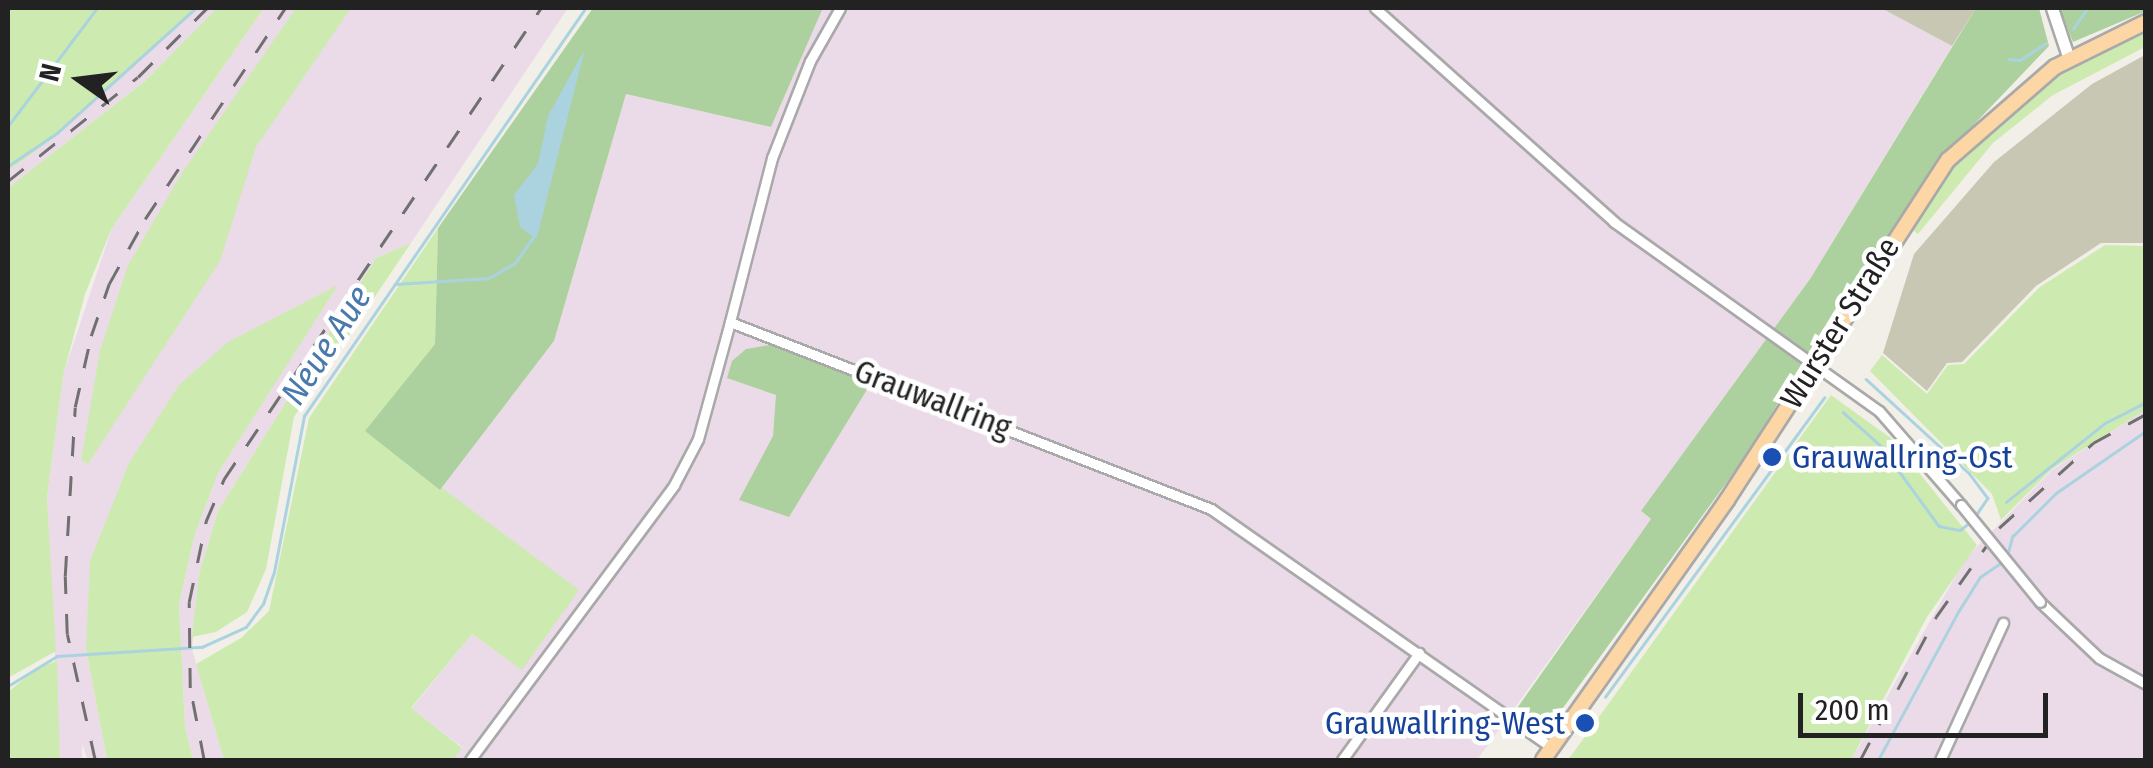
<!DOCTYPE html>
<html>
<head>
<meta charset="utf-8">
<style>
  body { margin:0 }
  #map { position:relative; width:2153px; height:768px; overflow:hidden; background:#f2efe9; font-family:"Fira Sans Condensed",sans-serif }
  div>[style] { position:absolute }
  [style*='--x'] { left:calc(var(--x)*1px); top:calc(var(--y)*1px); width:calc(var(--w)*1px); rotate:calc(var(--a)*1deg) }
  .industrial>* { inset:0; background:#ebdbe8 }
  .construction>* { inset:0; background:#c7c7b4 }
  .grass>* { inset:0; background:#cdebb0 }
  .forest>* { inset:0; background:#add19e }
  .water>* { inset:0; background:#aad3df }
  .stream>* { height:2.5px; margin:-1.25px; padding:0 1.25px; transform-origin:1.25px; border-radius:1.25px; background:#aad3df }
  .roads { filter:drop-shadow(2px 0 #a9a9a9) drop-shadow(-2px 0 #a9a9a9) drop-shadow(0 2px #a9a9a9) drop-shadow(0 -2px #a9a9a9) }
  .minor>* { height:9px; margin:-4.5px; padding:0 4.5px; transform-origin:4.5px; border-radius:4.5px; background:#fff }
  .tertiary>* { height:11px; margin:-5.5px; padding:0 5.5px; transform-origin:5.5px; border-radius:5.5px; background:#fff }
  .primary>* { height:14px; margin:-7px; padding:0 7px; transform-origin:7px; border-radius:7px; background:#fcd6a4 }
  .rail>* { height:2.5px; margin-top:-1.25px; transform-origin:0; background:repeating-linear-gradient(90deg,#707070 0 20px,transparent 0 40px) }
  .bridges { filter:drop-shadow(2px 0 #a9a9a9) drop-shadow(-2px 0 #a9a9a9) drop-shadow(0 2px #a9a9a9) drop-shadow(0 -2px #a9a9a9) }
  .minor-bridge>* { height:9px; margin:-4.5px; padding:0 4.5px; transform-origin:4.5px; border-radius:4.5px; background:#fff }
  .dots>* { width:28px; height:28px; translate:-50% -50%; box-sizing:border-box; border:5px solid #fff; border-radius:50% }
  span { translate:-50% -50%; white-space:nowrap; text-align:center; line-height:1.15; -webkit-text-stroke:9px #fff; paint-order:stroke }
  .street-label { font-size:32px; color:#222 }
  .transit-label { font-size:32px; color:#164399 }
  .left { translate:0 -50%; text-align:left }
  .right { translate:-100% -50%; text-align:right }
  .water-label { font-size:35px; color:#4a7aab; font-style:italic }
  .frame { position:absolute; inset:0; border:10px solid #222; pointer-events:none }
  .north { position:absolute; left:30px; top:30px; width:100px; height:100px; -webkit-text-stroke:8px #fff; paint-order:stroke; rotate:284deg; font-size:28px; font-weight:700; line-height:40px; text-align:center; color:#222 }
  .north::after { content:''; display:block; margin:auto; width:35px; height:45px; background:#222; clip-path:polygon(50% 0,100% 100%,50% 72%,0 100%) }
  .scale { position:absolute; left:1798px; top:693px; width:250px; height:45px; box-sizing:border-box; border:5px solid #222; border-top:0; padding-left:12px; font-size:30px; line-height:35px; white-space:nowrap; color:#222; -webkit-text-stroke:8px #fff; paint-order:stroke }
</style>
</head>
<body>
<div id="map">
  <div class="industrial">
    <i style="clip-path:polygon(198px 8px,217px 8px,145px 81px,8px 188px,8px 171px,58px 135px)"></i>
    <i style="clip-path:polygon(264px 8px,568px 8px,411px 243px,376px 258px,218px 511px,199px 574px,192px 649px,224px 760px,193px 760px,185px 726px,179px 605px,194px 537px,218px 473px,336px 286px,86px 649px,107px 760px,88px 760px,82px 744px,82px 760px,60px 760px,47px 496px,63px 375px,112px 228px)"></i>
    <i style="clip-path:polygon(816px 8px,1881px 8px,1952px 46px,1810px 279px,1641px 512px,1651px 519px,1477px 760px,453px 760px,462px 747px,411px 709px,472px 634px,521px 669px,578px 590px,440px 490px,554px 341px,626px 94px,771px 127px,821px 11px)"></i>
    <i style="clip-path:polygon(2145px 410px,2145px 760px,1851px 760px,1966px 558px,2052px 470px)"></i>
  </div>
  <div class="construction">
    <i style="clip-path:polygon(1881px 8px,1976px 8px,1952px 46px)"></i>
    <i style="clip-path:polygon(2145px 55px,2145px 243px,2101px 243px,2036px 286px,1962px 362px,1947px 363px,1927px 391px,1883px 353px,1914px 254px,1994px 162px,2092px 84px)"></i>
  </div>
  <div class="grass">
    <i style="clip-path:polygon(8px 8px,198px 8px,58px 135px,8px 171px)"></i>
    <i style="clip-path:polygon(217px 8px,264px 8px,112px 228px,85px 294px,63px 376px,47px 497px,56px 651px,8px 678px,8px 188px,145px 81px)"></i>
    <i style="clip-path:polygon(296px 8px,351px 8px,256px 147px,220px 261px,88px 464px,81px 460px,100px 351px,128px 265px,182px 173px)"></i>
    <i style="clip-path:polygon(2145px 31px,2145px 47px,2053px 95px,1993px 143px,1918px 234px,1910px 228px,1961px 157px,2055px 75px)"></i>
    <i style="clip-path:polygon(438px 228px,435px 344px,366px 431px,579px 590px,522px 670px,472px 634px,411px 708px,462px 748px,453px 760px,224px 760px,196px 664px,241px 638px,269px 611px,309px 418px)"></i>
    <i style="clip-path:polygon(411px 243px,294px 417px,266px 569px,247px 612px,216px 632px,192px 637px,199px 574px,218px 511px,376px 258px)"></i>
    <i style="clip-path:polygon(2105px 245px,2145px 246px,2145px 410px,2052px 469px,2001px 520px,1992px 494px,1870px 371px,1882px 355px,1927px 394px,1948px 365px,1964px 364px,2040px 287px)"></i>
    <i style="clip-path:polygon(338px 285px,218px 473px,194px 537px,179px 605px,185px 726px,193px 760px,107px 760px,86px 649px,90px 561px,129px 463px,179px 385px,228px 342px)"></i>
    <i style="clip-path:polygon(1831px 395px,1892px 439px,1977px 545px,1927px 617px,1851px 760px,1568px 760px)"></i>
    <i style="clip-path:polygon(57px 661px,60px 760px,8px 760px,8px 692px,37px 668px)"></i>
  </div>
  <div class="forest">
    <i style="clip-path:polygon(593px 8px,822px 10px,771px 127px,626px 94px,554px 341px,440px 490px,365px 431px,435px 344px,438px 228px)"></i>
    <i style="clip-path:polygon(1976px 8px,2039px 8px,2049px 46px,1940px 160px,1871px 268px,1842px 298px,1745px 457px,1555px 719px,1543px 724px,1515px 711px,1651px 519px,1641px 511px,1810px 279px)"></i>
    <i style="clip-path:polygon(2059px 8px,2145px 8px,2146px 11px,2073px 42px)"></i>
    <i style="clip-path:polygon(775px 344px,871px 383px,789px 517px,739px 500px,773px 436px,776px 395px,727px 378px,732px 361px,746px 349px)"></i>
  </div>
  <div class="water">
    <i style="clip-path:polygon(585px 49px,537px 237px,533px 237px,520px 227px,514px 195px,538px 164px,548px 116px)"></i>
  </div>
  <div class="stream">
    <i style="--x:2073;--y:29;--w:25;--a:-56"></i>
    <i style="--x:2009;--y:59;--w:11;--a:5"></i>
    <i style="--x:2020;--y:60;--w:31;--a:-33"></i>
    <i style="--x:8;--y:126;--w:148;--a:-53"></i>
    <i style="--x:8;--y:166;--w:59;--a:-34"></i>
    <i style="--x:57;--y:133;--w:187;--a:-42"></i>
    <i style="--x:395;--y:284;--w:94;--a:-3.7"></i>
    <i style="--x:489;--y:278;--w:30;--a:-30"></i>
    <i style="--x:515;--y:263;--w:32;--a:-55"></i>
    <i style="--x:1866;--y:379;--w:139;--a:42.4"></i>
    <i style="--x:1969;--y:473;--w:31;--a:53"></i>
    <i style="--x:1988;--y:498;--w:23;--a:124"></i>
    <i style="--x:1843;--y:412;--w:50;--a:41.7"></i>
    <i style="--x:1880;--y:445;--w:100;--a:53.9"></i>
    <i style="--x:1939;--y:526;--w:21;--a:11"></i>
    <i style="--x:1960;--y:530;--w:11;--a:-38"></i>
    <i style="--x:2006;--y:502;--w:127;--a:-38.6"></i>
    <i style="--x:2105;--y:423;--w:46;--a:-27.1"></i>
    <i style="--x:2007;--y:556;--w:20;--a:-75"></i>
    <i style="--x:2012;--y:537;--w:62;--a:-45"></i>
    <i style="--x:2056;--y:493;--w:109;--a:-34.6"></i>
    <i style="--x:8;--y:686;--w:57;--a:-31.5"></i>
    <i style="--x:57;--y:656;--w:145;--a:-3.6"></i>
    <i style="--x:202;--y:647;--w:48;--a:-24.4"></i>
    <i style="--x:246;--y:627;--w:29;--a:-54"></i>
    <i style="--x:263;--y:604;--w:34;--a:-71"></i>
    <i style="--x:274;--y:572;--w:159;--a:-79.1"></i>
    <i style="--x:304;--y:416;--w:495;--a:-55.4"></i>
    <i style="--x:1605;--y:697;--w:371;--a:-53.8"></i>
    <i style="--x:1878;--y:760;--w:168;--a:-61.6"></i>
    <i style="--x:1958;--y:612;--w:41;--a:-57.8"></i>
    <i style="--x:1980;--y:577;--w:27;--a:-34"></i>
  </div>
  <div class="roads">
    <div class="minor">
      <i style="--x:840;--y:8;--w:61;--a:119.5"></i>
      <i style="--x:810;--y:61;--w:104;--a:111.4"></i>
      <i style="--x:772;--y:158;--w:169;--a:104.4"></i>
      <i style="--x:730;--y:322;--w:516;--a:21.24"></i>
      <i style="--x:1211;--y:509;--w:416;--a:35"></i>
      <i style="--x:1375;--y:8;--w:321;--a:41.8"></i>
      <i style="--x:1614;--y:222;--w:325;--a:35.5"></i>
      <i style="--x:1879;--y:411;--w:125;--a:48.9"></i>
      <i style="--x:2040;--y:602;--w:81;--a:43.5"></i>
      <i style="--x:2099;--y:658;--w:54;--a:29"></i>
      <i style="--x:470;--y:760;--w:342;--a:-53.4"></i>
      <i style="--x:674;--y:485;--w:52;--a:-62.4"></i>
      <i style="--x:698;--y:439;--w:121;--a:-74.7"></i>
      <i style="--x:1342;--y:760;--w:132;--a:-54.3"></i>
      <i style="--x:1940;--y:760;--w:151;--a:-65.3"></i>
    </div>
    <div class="tertiary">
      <i style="--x:2052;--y:8;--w:54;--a:71.6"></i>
    </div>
    <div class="primary">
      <i style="--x:1543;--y:760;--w:319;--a:-54.7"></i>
      <i style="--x:1727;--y:500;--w:406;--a:-57"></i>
      <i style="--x:1948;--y:160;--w:142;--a:-41"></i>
      <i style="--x:2055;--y:67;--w:102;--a:-26.3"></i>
    </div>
  </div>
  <div class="rail">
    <i style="--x:8;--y:181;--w:166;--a:-38.7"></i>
    <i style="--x:138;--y:77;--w:98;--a:-45"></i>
    <i style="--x:95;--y:760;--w:129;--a:-102.5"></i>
    <i style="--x:67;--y:634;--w:58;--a:-92"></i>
    <i style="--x:65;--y:576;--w:169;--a:-86.6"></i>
    <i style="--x:75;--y:407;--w:73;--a:-77.3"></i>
    <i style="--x:91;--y:336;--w:55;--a:-70.9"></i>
    <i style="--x:109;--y:284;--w:74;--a:-61"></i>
    <i style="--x:145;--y:219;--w:253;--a:-56.4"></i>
    <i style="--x:204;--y:760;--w:73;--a:-101"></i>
    <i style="--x:190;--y:688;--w:86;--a:-90.7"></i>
    <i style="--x:189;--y:602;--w:83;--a:-78.1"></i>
    <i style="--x:206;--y:521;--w:46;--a:-66.8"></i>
    <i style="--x:224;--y:479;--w:568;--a:-56.06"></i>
    <i style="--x:1860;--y:760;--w:162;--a:-62"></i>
    <i style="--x:1936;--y:617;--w:109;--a:-54.7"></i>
    <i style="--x:1999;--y:528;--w:127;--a:-42.1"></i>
    <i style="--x:2093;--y:443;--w:60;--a:-28.7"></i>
  </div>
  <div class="bridges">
    <div class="minor-bridge">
      <i style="--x:1961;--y:505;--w:125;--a:50.8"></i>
    </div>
  </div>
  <div class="dots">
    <i style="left:1772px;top:457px;background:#1a4fb4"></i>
    <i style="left:1585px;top:723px;background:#1a4fb4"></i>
  </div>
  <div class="street-label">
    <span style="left:1840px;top:323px;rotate:-58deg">Wurster Straße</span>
    <span style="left:933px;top:399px;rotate:21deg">Grauwallring</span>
  </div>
  <div class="transit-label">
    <span class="left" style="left:1792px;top:457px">Grauwallring-Ost</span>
    <span class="right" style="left:1565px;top:723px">Grauwallring-West</span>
  </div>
  <div class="water-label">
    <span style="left:326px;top:345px;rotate:-57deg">Neue Aue</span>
  </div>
  <div class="frame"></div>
  <div class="north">N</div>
  <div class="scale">200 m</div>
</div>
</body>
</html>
